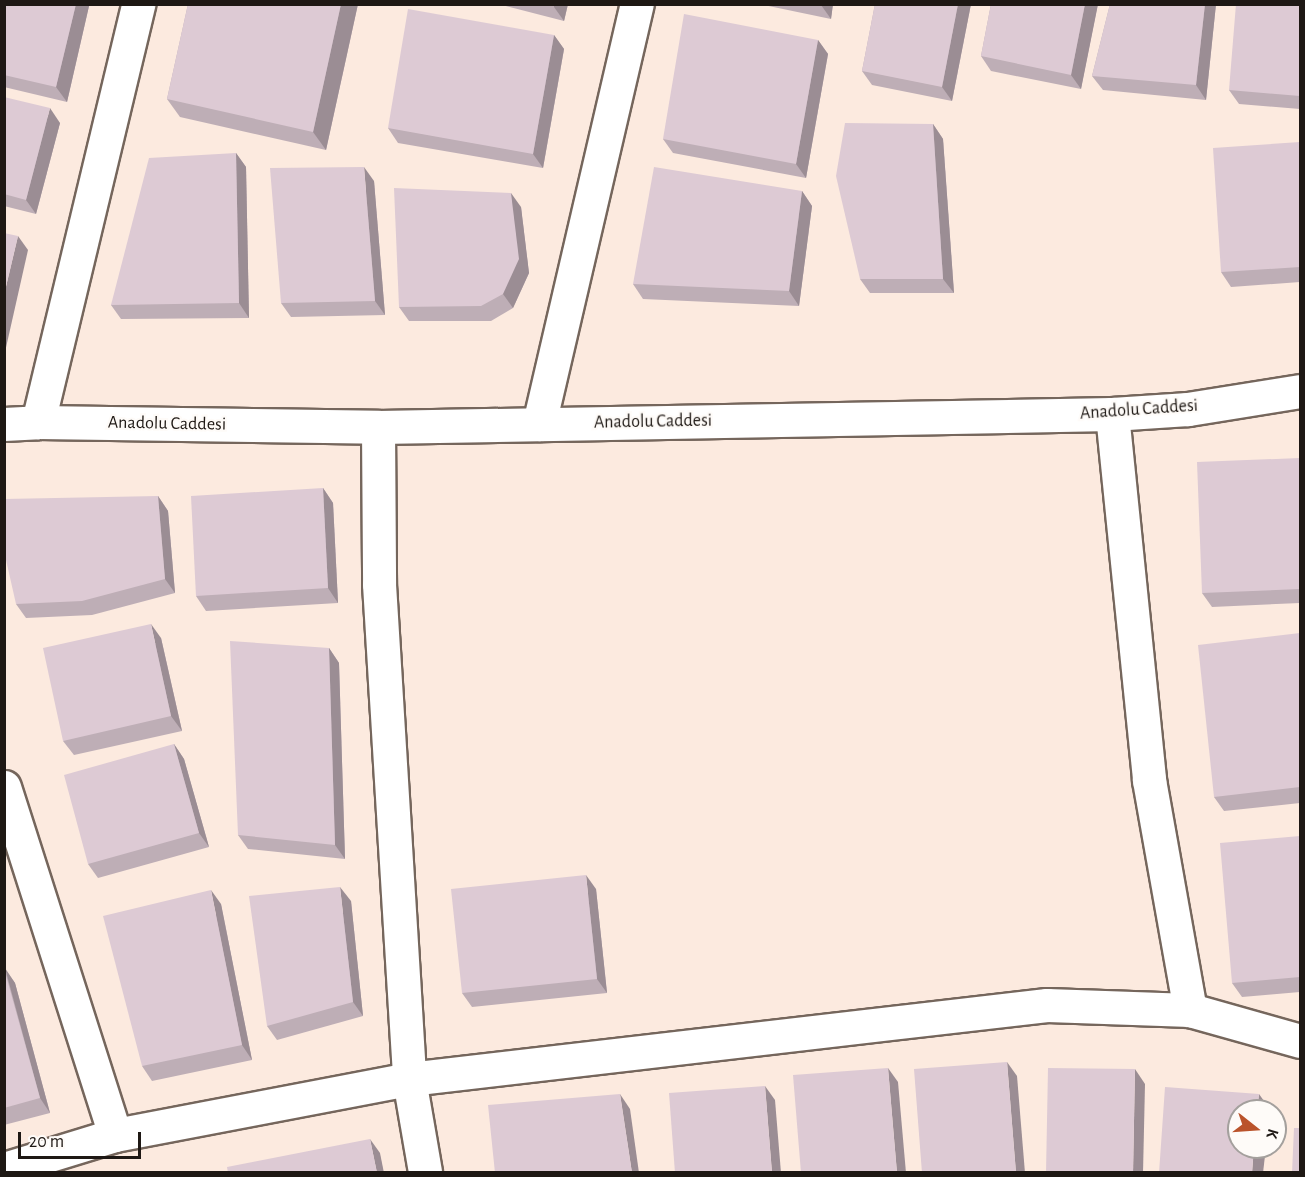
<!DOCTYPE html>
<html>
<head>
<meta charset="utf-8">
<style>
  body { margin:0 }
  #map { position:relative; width:1305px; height:1177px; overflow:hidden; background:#fceadf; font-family:"Alegreya Sans",sans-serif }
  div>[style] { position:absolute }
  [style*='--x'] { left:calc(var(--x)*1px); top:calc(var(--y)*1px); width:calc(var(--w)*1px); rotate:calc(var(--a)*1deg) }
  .roads { filter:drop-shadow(2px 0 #75665c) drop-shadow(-2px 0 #75665c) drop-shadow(0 2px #75665c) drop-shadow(0 -2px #75665c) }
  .minor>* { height:33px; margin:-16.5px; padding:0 16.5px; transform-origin:16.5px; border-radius:16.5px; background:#fff }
  .wall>* { inset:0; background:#beaeb6 }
  .shaded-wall>* { inset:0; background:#9b8d94 }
  .building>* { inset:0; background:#ddcad4 }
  span { translate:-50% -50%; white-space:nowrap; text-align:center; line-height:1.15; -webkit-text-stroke:4.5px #fefbf8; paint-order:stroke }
  .street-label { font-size:18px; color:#1e1814 }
  .frame { position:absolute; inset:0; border:6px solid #1e1814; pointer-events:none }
  .north { position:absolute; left:1227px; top:1099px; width:60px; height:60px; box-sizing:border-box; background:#fefbf8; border:2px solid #a4a09d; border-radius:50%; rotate:107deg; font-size:16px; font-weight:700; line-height:24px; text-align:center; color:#1e1814 }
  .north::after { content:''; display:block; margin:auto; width:21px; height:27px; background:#ba532b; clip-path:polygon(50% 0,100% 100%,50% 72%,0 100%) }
  .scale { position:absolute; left:18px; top:1132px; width:123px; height:27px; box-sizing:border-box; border:3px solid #1e1814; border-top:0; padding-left:8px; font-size:18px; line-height:21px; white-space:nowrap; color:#1e1814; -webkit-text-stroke:4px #fefbf8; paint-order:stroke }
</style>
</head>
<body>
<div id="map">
  <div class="roads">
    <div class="minor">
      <i style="--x:1112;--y:414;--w:368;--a:84.2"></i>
      <i style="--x:1149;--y:780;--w:234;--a:79.9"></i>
      <i style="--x:38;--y:422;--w:430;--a:-76.5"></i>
      <i style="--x:4;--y:424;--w:34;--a:-3"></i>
      <i style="--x:38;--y:422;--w:340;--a:0.8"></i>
      <i style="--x:378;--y:427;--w:734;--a:-1.01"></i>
      <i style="--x:1112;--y:414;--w:76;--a:-3.8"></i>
      <i style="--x:1188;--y:409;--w:113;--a:-9.1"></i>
      <i style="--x:539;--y:424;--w:431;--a:-76.9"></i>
      <i style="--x:378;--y:427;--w:157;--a:89.6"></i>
      <i style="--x:379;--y:584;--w:496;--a:86.5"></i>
      <i style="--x:409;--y:1079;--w:94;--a:80.2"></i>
      <i style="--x:4;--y:787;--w:365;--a:72.3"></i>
      <i style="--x:4;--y:1169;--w:116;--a:-17"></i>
      <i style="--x:115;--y:1135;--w:299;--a:-10.8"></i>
      <i style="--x:409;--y:1079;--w:642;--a:-6.62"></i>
      <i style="--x:1047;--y:1005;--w:143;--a:2"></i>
      <i style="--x:1190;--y:1010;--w:114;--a:15.7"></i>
    </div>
  </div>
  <div class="wall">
    <i style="clip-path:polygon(4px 4px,89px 6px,67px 102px,4px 87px)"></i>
    <i style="clip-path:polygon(188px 4px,358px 4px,326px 150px,180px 117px,167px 99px)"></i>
    <i style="clip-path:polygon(498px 4px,568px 4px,564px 21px)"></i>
    <i style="clip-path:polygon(759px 4px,833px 4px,831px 19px)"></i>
    <i style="clip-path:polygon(875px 4px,971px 4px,952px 101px,872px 85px,862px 71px)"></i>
    <i style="clip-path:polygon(991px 4px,1098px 4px,1081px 89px,991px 71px,981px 56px)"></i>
    <i style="clip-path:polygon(1110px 4px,1216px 4px,1206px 100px,1103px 90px,1092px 76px)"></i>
    <i style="clip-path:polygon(1300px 4px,1300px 109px,1239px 104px,1229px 90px)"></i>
    <i style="clip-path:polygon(554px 35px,564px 49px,543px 168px,398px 143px,388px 128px)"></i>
    <i style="clip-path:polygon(818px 40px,828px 54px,806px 178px,673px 153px,663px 139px)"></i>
    <i style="clip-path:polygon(4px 97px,60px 123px,36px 214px,4px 206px)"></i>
    <i style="clip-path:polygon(933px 124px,943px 139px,954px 293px,870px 293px,860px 279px)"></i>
    <i style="clip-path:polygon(1300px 142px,1300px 282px,1231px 287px,1221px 272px)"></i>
    <i style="clip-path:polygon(236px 153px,246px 167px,249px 318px,121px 319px,111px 305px)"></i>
    <i style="clip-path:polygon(374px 181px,385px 315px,291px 317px,281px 303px)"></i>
    <i style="clip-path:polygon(802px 191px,812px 206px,799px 306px,643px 299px,633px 284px)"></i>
    <i style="clip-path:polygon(521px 207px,529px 273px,513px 308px,491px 321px,409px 321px,399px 307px)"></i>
    <i style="clip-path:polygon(1300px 458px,1300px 603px,1212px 607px,1202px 593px)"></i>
    <i style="clip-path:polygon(323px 488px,333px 503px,338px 603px,206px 611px,196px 596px)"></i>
    <i style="clip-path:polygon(158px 496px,168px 511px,175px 593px,92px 615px,26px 618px,16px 604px)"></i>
    <i style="clip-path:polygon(1300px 633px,1300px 803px,1224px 811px,1214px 797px)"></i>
    <i style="clip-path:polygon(161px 638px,182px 731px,74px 755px,63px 741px)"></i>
    <i style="clip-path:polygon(329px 648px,339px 663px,345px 859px,248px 849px,238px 835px)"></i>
    <i style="clip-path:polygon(174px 744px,184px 759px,209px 847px,98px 878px,88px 864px)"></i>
    <i style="clip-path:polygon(1300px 836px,1300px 992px,1242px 997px,1232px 983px)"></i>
    <i style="clip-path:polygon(596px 889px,607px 993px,472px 1007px,462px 993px)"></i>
    <i style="clip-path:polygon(351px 901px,363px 1016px,277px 1040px,267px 1026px)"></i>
    <i style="clip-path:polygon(221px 904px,252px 1060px,152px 1081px,142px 1066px)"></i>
    <i style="clip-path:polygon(4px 968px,15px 983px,50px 1113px,4px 1125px)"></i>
  </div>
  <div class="shaded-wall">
    <i style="clip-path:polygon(76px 4px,88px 4px,89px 6px,67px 102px,56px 87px)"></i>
    <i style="clip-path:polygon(341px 4px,358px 4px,326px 150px,313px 132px)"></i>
    <i style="clip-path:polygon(554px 4px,568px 4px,564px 21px,554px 7px)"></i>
    <i style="clip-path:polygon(821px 4px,833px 4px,831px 19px,821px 5px)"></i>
    <i style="clip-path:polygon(958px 4px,971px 4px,952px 101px,942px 87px)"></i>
    <i style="clip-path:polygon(1085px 4px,1098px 4px,1081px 89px,1071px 75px)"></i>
    <i style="clip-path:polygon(1205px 4px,1216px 4px,1206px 100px,1196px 85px)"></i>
    <i style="clip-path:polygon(554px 35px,564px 49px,543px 168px,533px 154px)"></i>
    <i style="clip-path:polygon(818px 40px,828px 54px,806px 178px,796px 164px)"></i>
    <i style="clip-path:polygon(50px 108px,60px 123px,36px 214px,26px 200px)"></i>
    <i style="clip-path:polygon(933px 124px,943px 139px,954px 293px,943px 279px)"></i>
    <i style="clip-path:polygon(236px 153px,246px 167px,249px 318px,239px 303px)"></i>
    <i style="clip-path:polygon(364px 167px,374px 181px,385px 315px,375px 301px)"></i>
    <i style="clip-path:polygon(802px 191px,812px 206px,799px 306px,789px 291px)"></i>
    <i style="clip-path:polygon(511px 193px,521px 207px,529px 273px,513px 308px,503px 294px)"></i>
    <i style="clip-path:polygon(18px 236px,28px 250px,5px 352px,4px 295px)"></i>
    <i style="clip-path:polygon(323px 488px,333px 503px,338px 603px,328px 588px)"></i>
    <i style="clip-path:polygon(158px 496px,168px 511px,175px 593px,165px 579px)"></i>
    <i style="clip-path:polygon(151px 624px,161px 638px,182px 731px,171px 716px)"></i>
    <i style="clip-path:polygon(329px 648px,339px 663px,345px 859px,335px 845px)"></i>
    <i style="clip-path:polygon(174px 744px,184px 759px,209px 847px,199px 833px)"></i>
    <i style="clip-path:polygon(586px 875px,596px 889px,607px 993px,597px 979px)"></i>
    <i style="clip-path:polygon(340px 887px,351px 901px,363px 1016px,353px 1002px)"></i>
    <i style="clip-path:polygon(211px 890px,221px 904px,252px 1060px,242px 1045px)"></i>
    <i style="clip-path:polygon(5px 968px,15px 983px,50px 1113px,40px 1098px)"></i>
    <i style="clip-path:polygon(1007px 1062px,1017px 1076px,1025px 1173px,1016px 1173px)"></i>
    <i style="clip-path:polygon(888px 1068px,898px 1082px,906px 1173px,897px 1173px)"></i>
    <i style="clip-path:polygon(1135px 1069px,1145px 1084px,1143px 1173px,1133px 1173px)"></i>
    <i style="clip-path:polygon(765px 1086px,775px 1100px,781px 1173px,772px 1173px)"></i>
    <i style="clip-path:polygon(620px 1094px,630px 1109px,639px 1173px,632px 1173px)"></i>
    <i style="clip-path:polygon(1259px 1094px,1269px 1108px,1268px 1111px,1257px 1111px)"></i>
    <i style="clip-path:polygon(370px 1139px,380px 1153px,384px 1173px,377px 1173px)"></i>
    <i style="clip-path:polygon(1254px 1147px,1266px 1147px,1263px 1173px,1252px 1173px)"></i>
  </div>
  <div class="building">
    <i style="clip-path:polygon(4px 4px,76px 4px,56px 87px,4px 75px)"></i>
    <i style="clip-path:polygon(188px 4px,341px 4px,313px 132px,167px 99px)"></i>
    <i style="clip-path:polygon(875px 4px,958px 4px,942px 87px,862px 71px)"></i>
    <i style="clip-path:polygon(991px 4px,1085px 4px,1071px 75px,981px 56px)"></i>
    <i style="clip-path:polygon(1110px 4px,1205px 4px,1196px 85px,1092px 76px)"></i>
    <i style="clip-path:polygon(1236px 4px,1300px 4px,1300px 96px,1229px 90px)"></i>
    <i style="clip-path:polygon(408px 9px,554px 35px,533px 154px,388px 128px)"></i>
    <i style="clip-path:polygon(684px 14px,818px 40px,796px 164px,663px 139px)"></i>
    <i style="clip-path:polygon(4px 97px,50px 108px,26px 200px,4px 194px)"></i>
    <i style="clip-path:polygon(845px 123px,933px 124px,943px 279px,860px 279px,836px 176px)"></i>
    <i style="clip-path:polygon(1300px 142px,1300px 267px,1221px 272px,1213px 148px)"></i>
    <i style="clip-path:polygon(236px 153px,239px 303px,111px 305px,149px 158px)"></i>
    <i style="clip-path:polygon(364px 167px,375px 301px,281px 303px,270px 168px)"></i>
    <i style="clip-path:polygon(654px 167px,802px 191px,789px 291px,633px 284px)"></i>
    <i style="clip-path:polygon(394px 188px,511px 193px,519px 259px,503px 294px,481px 306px,399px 307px)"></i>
    <i style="clip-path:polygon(4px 233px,18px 236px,4px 295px)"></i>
    <i style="clip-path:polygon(1300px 458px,1300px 589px,1202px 593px,1197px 462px)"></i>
    <i style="clip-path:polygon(323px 488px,328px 588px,196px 596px,191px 496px)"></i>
    <i style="clip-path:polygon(158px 496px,165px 579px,82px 601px,16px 604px,4px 551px,4px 499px)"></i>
    <i style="clip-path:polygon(151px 624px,171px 716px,63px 741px,43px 648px)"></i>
    <i style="clip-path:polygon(1300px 633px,1300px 787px,1214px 797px,1198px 645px)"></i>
    <i style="clip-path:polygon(230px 641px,329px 648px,335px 845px,238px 835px)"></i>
    <i style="clip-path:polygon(174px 744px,199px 833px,88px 864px,64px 775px)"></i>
    <i style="clip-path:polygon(1300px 836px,1300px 977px,1232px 983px,1220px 843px)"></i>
    <i style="clip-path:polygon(586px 875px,597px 979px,462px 993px,451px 889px)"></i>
    <i style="clip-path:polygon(340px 887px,353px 1002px,267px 1026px,249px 896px)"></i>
    <i style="clip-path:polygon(211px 890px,242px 1045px,142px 1066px,103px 916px)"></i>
    <i style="clip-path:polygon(4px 968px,40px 1098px,4px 1108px)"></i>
    <i style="clip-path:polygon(1007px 1062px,1016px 1173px,922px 1173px,914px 1069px)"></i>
    <i style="clip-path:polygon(888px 1068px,897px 1173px,801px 1173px,793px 1075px)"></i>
    <i style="clip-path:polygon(1048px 1068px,1135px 1069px,1133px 1173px,1046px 1173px)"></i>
    <i style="clip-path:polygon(765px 1086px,772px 1173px,675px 1173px,669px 1093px)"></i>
    <i style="clip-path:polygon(1165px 1087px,1259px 1094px,1257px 1111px,1239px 1111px,1239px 1147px,1254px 1147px,1252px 1173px,1159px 1173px)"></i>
    <i style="clip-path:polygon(620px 1094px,632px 1173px,495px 1173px,488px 1105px)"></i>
    <i style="clip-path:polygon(1294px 1128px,1300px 1128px,1300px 1173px,1292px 1173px)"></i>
    <i style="clip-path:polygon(370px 1139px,377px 1173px,228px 1173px,227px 1167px)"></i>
  </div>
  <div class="street-label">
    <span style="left:1139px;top:410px;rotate:-4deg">Anadolu Caddesi</span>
    <span style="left:653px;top:422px;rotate:-1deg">Anadolu Caddesi</span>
    <span style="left:167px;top:424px;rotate:1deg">Anadolu Caddesi</span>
  </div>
  <div class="frame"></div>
  <div class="north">K</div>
  <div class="scale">20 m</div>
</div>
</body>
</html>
